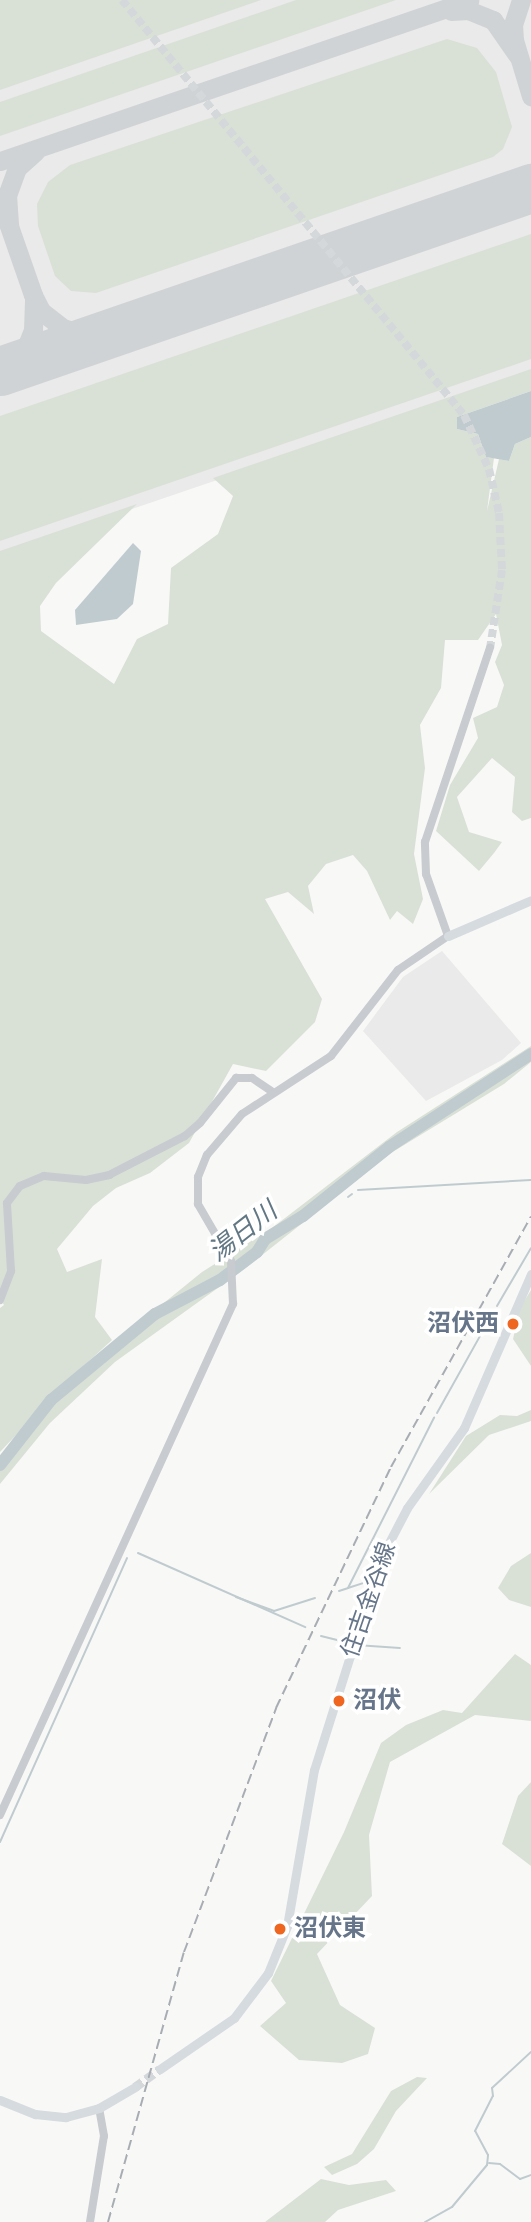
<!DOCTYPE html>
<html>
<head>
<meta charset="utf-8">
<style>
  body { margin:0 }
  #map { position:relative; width:531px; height:2222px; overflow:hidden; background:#f8f9f6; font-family:"Fira Sans Condensed","Noto Sans JP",sans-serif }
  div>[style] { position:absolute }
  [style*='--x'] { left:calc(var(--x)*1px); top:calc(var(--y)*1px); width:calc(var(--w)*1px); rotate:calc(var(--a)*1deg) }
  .built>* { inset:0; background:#e9eae9 }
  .green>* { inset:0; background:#d9e1d7 }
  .water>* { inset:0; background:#c0cbd0 }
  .stream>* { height:2px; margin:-1px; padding:0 1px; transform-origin:1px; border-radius:1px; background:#c0cbd0 }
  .river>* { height:12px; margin:-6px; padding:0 6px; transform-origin:6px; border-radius:6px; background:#c0cbd0 }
  .taxiway>* { height:19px; margin:-9.5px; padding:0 9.5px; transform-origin:9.5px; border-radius:9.5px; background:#d0d3d5 }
  .runway>* { height:49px; margin:-24.5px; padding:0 24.5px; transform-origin:24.5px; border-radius:24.5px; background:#d0d3d5 }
  .tertiary-tunnel>* { height:8px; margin-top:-4px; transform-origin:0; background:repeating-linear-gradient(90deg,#d4d8db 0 8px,transparent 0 12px) }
  .secondary-tunnel>* { height:9px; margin-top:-4.5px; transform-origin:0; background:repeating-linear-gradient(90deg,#d4d8db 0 9px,transparent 0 13.5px) }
  .tertiary>* { height:8px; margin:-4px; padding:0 4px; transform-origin:4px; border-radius:4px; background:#c8cbcf }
  .secondary>* { height:9px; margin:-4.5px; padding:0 4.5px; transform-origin:4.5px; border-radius:4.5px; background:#d6dbe0 }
  .rail>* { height:2px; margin-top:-1px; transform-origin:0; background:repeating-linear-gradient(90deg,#a8adb4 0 10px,transparent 0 15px) }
  .dots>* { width:19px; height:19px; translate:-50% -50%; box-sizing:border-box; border:4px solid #fff; border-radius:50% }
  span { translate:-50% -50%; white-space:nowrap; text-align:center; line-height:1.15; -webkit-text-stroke:7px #fff; paint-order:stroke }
  .poi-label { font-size:24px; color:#667589; font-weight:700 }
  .right { translate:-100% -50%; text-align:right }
  .left { translate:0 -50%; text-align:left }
  .street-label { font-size:24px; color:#667589 }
  .water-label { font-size:26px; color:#627784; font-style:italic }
</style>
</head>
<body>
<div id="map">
  <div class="built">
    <i style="clip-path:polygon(199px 0,531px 0,531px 373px,0 554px,0 68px)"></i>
    <i style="clip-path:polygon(442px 951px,521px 1043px,502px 1060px,426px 1101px,363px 1031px,403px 977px)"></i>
  </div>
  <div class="green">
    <i style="clip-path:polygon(0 0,261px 0,0 90px)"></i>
    <i style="clip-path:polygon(296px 0,396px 0,0 136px,0 102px)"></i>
    <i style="clip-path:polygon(447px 39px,477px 48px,496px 72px,512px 127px,503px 149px,493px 157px,96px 293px,71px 291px,55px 276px,38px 226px,37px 204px,48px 182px,70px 165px)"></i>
    <i style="clip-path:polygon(531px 234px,531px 359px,0 541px,0 416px)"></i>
    <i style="clip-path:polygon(531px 369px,531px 391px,457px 417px,457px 429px,478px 434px,486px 457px,494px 458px,487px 511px,499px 459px,509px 461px,515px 444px,531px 437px,531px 818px,522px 821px,512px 812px,515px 777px,492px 758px,457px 797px,469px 832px,502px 842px,494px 853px,479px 871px,436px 831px,450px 785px,478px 738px,473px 718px,497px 707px,504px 685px,495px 662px,502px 645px,496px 614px,478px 640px,445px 640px,441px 688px,420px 725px,425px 768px,414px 854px,423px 899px,413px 924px,397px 911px,390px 920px,367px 871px,353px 855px,326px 864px,308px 886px,314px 914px,288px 892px,265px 899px,322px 999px,315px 1022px,266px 1071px,233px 1064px,189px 1143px,150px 1173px,116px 1188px,93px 1206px,57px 1249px,67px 1272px,102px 1259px,95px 1317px,112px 1340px,64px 1384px,202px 1272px,272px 1228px,397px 1132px,531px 1046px,531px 1062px,504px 1084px,391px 1153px,247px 1267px,115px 1362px,50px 1423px,0 1484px,0 1456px,35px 1415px,0 1452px,0 1308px,4px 1305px,0 1299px,0 551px,137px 504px,56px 583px,40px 606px,41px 631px,114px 684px,137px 639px,168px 624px,171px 568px,218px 534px,233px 496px,213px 478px)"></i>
    <i style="clip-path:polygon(531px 1290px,531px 1366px,513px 1339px,520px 1308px)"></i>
    <i style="clip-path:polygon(531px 1410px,531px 1421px,489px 1435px,429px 1494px,466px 1436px,500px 1415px,517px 1416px)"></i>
    <i style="clip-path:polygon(531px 1553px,531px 1607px,509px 1600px,498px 1588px,511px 1566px)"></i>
    <i style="clip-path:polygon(515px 1654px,531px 1665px,531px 1721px,475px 1715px,390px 1762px,369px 1835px,372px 1896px,317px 1954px,340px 2005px,375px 2028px,368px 2054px,342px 2063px,299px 2060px,260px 2026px,286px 2003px,271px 1981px,344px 1832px,381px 1743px,406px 1725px,443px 1710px,462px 1713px)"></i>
    <i style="clip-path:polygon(531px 1782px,531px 1866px,502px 1844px,518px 1796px)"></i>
    <i style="clip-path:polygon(417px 2077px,427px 2078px,396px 2111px,374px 2149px,357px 2164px,332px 2175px,324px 2167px,352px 2154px,391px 2091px)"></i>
    <i style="clip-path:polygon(321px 2179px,349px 2185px,386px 2180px,396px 2191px,338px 2210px,325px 2222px,265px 2222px)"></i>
  </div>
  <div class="water">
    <i style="clip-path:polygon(531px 391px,531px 437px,515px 444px,509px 461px,486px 457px,478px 434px,457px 429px,457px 417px)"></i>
    <i style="clip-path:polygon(133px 543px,141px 551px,133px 604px,117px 619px,76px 625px,75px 610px)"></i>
  </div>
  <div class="stream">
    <i style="--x:358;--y:1190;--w:173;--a:-3.3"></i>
    <i style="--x:348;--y:1197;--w:5;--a:-37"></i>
    <i style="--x:497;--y:1306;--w:67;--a:-59.6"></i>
    <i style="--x:437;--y:1413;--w:117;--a:-60.8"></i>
    <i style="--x:138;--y:1553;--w:183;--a:23.9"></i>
    <i style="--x:348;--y:1588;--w:19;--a:-18"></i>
    <i style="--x:339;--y:1591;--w:9;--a:-18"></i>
    <i style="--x:348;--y:1588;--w:191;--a:-63.2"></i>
    <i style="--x:236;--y:1597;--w:40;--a:20.2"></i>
    <i style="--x:274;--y:1611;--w:43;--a:-17.6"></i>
    <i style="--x:321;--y:1636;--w:30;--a:14"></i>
    <i style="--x:356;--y:1645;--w:44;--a:3.9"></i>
    <i style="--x:0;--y:1842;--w:311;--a:-65.9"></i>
    <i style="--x:489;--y:2163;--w:11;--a:5"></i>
    <i style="--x:500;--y:2164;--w:25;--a:37"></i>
    <i style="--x:520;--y:2179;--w:12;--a:-20"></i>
    <i style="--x:425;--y:2222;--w:31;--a:-29"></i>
    <i style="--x:452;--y:2207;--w:55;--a:-50.2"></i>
    <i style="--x:487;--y:2165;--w:10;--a:-84"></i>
    <i style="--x:488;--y:2155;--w:27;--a:-118"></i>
    <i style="--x:475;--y:2131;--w:39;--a:-63"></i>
    <i style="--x:493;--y:2096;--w:8;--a:-97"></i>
    <i style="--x:492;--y:2088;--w:53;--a:-42.7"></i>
  </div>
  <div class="river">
    <i style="--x:0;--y:1465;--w:83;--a:-51.9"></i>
    <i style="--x:51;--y:1400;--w:135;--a:-39.6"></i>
    <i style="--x:155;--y:1314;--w:73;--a:-27.6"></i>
    <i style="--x:220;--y:1280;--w:46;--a:-37.1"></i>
    <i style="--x:257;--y:1252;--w:15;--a:-58"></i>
    <i style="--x:265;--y:1239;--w:44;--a:-31.2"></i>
    <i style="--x:303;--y:1216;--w:110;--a:-38.7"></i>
    <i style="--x:389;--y:1147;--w:170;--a:-33.2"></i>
  </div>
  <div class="taxiway">
    <i style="--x:521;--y:0;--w:26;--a:108"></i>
    <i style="--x:513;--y:25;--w:15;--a:86"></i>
    <i style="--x:514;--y:40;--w:59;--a:73.1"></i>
    <i style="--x:451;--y:11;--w:17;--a:-3"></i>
    <i style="--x:468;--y:10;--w:27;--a:22"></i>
    <i style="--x:493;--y:20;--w:44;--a:55.2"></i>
    <i style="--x:35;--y:152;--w:24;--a:138"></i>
    <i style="--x:17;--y:168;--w:29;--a:110"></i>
    <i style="--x:7;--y:195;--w:31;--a:86"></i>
    <i style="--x:9;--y:226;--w:73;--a:70.8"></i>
    <i style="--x:33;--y:295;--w:18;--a:63"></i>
    <i style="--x:41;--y:311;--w:28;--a:38"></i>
    <i style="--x:63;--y:328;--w:28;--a:17"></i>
    <i style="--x:90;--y:336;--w:16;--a:-7"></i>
    <i style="--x:0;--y:161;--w:496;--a:-18.9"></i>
    <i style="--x:501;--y:199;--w:17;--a:-31"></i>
    <i style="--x:516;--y:190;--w:23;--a:-49"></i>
    <i style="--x:0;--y:369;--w:36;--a:-42"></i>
    <i style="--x:27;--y:345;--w:16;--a:-68"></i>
    <i style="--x:33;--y:330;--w:31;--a:-88"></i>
  </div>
  <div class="runway">
    <i style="--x:0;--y:371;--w:562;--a:-19.02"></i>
  </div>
  <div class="tertiary-tunnel">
    <i style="--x:122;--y:0;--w:538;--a:50.51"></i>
    <i style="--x:464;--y:415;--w:60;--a:65.2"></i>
    <i style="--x:489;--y:469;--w:45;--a:77.2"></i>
    <i style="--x:499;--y:513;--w:57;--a:87"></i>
    <i style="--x:502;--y:570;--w:79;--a:98.7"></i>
  </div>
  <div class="secondary-tunnel">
    <i style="--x:135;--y:2087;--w:31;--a:-36"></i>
  </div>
  <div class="tertiary">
    <i style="--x:0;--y:1300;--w:31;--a:-69"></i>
    <i style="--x:11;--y:1271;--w:68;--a:-93.4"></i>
    <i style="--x:7;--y:1203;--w:21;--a:-53"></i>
    <i style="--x:20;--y:1186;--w:26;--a:-23"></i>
    <i style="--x:44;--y:1176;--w:42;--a:5.4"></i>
    <i style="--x:86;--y:1180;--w:24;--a:-12"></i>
    <i style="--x:109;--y:1175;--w:85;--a:-27.2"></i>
    <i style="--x:185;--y:1136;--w:20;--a:-41"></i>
    <i style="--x:200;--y:1123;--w:58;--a:-51.3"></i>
    <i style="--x:236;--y:1078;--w:16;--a:0"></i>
    <i style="--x:252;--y:1078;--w:23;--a:34"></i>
    <i style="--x:0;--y:1815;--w:562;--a:-65.49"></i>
    <i style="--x:233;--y:1304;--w:43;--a:-92.7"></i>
    <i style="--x:231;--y:1261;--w:66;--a:-120.1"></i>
    <i style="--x:198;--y:1204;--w:27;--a:-90"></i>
    <i style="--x:198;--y:1177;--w:24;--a:-68"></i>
    <i style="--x:207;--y:1155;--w:54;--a:-49.5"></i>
    <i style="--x:242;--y:1114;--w:106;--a:-33.1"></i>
    <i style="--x:331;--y:1056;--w:109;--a:-52.1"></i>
    <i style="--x:398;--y:970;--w:60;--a:-34.2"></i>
    <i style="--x:448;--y:936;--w:66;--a:-109.5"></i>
    <i style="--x:426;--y:874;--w:32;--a:-92"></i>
    <i style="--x:425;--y:842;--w:205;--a:-71.5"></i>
    <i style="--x:90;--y:2222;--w:87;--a:-80.8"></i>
    <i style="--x:104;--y:2136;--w:28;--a:-100"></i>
  </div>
  <div class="secondary">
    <i style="--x:448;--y:936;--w:90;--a:-23.4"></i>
    <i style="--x:160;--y:2069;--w:90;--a:-34.6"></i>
    <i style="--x:234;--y:2018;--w:56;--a:-52.9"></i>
    <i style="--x:268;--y:1973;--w:51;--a:-68"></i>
    <i style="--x:287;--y:1926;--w:158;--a:-80.2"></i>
    <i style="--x:314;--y:1770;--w:222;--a:-72.5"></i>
    <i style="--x:381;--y:1558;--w:56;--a:-62.5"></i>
    <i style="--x:407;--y:1508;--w:98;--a:-54.5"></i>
    <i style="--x:464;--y:1428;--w:168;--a:-66.5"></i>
    <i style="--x:0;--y:2100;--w:38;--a:22"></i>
    <i style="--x:35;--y:2114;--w:31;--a:6"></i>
    <i style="--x:66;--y:2117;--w:34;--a:-15"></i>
    <i style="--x:99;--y:2108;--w:42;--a:-30.3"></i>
  </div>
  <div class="rail">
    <i style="--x:108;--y:2222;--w:280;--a:-74.3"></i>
    <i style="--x:184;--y:1952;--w:261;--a:-69.3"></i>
    <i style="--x:276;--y:1708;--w:267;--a:-64.5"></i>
    <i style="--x:391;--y:1467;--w:287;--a:-60.8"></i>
  </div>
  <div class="dots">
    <i style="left:513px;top:1324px;background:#ef6620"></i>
    <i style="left:339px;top:1701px;background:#ef6620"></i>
    <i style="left:280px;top:1929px;background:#ef6620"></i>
  </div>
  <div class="poi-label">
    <span class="right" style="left:499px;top:1324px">沼伏西</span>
    <span class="left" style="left:353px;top:1701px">沼伏</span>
    <span class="left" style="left:294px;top:1929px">沼伏東</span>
  </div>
  <div class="street-label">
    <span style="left:369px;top:1600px;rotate:-71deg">住吉金谷線</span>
  </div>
  <div class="water-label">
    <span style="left:243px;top:1232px;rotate:-38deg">湯日川</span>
  </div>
</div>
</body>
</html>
